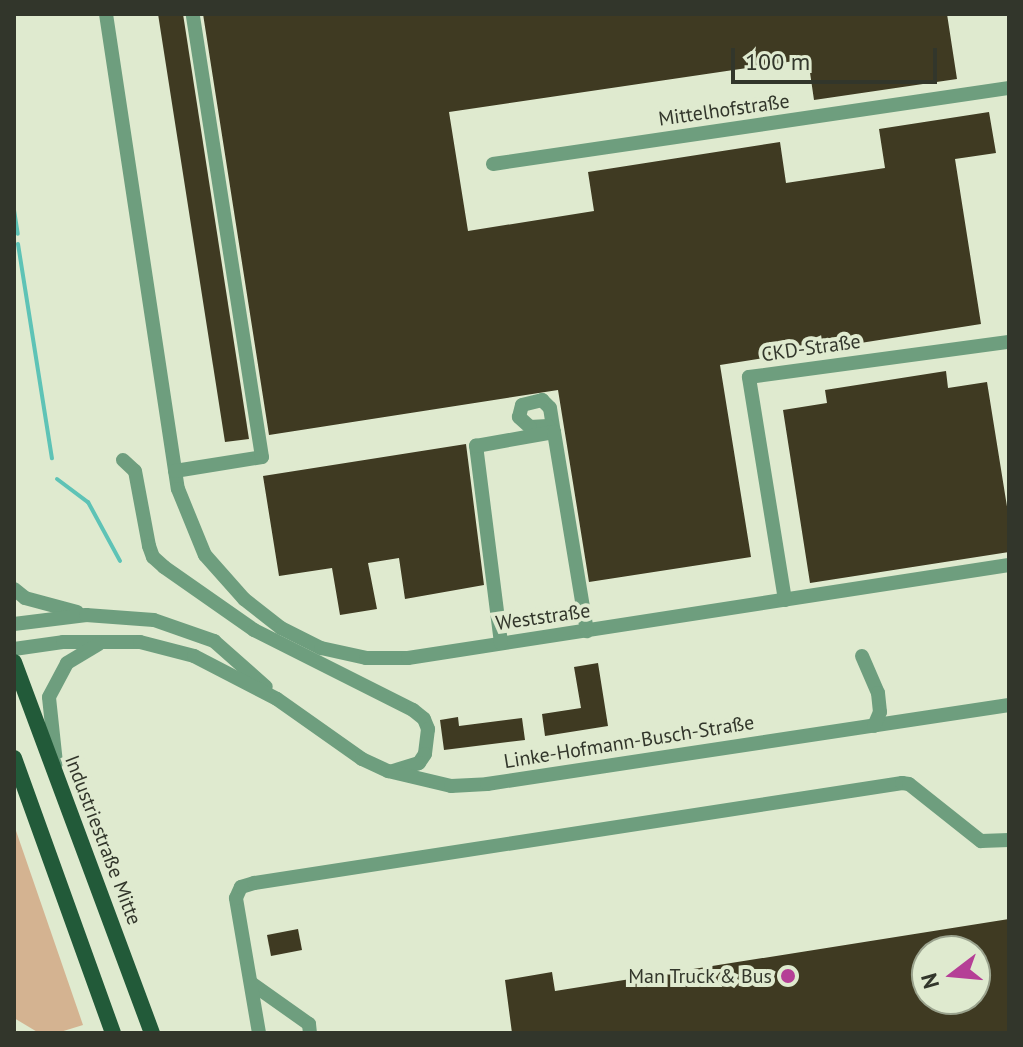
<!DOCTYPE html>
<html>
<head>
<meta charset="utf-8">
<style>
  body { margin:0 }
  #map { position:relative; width:1023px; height:1047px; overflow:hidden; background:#dfeacf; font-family:"PT Sans",sans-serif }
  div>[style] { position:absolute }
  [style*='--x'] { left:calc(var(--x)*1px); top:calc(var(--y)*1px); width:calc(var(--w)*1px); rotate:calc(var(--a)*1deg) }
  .green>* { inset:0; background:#d4b391 }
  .stream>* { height:4px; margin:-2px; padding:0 2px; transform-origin:2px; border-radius:2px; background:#5ec3b6 }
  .building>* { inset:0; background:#3f3a22 }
  .minor>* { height:14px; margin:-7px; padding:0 7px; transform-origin:7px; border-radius:7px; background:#6e9e7e }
  .major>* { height:16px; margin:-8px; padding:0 8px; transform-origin:8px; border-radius:8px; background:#225a39 }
  .dots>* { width:22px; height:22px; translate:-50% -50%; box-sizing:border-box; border:4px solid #dfeacf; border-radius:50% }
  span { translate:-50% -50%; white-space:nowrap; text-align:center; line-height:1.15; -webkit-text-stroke:8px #dfeacf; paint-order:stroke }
  .street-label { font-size:20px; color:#32362b }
  .poi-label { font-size:20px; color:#32362b }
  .right { translate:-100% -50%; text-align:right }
  .frame { position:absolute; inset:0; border:16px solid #32362b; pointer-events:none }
  .north { position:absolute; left:911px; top:935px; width:80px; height:80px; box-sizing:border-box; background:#dfeacf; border:2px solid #9aa28d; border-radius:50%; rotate:254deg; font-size:22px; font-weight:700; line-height:32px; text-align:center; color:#32362b }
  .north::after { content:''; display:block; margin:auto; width:28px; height:36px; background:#b53f96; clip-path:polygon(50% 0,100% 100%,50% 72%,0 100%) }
  .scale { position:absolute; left:731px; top:48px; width:206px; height:36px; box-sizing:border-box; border:4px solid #32362b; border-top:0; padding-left:10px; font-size:24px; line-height:28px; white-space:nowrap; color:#32362b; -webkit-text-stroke:6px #dfeacf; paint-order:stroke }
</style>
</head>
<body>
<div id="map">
  <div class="green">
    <i style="clip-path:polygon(14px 825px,83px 1025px,57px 1033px,39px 1033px,14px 1018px)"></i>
  </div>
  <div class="stream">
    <i style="--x:14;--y:210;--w:24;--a:81"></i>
    <i style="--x:18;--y:244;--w:217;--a:81"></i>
    <i style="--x:57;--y:479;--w:39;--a:37"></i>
    <i style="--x:88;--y:502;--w:67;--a:61.5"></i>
  </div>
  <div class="building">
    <i style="clip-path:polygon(158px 14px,183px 14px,249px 439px,225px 442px)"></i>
    <i style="clip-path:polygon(203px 14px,947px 14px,957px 79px,814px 100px,808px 59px,449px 112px,468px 231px,594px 211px,588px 172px,780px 142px,786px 183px,885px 168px,879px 129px,989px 112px,996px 153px,955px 159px,981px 324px,720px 365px,751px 557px,589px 582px,558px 390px,269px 435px)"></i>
    <i style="clip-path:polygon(946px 371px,948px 388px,987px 382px,1009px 519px,1009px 552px,810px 583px,783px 410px,827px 403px,825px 390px)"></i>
    <i style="clip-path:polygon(466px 444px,484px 585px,405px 599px,399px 558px,368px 563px,377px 609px,340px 615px,332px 568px,279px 576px,263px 476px)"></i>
    <i style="clip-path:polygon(598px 663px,608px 726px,545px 736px,542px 714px,581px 708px,574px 667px)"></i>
    <i style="clip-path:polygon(458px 717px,459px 726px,522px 718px,525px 740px,444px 750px,440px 720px)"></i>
    <i style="clip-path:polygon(evenodd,1009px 919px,1009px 1033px,512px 1033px,505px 980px,552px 972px,555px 991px,1009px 919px,927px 951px,975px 951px,975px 999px,927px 999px,927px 951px)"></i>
    <i style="clip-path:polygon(298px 929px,302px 950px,271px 956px,267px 935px)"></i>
  </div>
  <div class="minor">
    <i style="--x:106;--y:14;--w:480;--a:81.4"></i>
    <i style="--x:178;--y:489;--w:71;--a:67.8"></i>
    <i style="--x:205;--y:555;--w:59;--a:48.4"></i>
    <i style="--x:244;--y:599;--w:47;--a:38.1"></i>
    <i style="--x:281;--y:628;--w:45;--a:26.6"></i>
    <i style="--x:321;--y:648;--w:46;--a:12.5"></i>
    <i style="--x:366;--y:658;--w:42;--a:0"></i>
    <i style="--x:408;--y:658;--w:608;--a:-8.8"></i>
    <i style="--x:493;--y:164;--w:522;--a:-8.38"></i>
    <i style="--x:542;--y:400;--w:11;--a:45"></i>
    <i style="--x:550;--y:408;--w:24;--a:81"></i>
    <i style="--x:554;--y:432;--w:8;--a:-135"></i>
    <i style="--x:548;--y:426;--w:18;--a:177"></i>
    <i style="--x:530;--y:427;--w:15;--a:-138"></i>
    <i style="--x:519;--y:417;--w:12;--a:-76"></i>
    <i style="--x:522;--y:405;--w:21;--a:-14"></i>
    <i style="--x:123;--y:460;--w:16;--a:43"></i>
    <i style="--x:135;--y:471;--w:76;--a:79.4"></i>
    <i style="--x:149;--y:546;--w:12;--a:70"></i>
    <i style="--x:153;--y:557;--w:15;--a:42"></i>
    <i style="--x:164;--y:567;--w:110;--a:35"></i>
    <i style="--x:254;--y:630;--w:178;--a:26.7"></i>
    <i style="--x:413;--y:710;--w:14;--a:39"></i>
    <i style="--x:424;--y:719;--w:11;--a:68"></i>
    <i style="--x:428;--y:729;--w:25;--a:97"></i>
    <i style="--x:425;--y:754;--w:11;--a:124"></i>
    <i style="--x:419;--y:763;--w:27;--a:163"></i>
    <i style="--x:175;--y:471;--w:88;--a:-9.1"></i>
    <i style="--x:262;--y:457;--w:448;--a:-98.9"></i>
    <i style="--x:14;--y:589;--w:14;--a:39"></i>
    <i style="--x:25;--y:598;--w:54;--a:15.1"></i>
    <i style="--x:785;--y:600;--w:226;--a:-99.2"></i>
    <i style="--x:749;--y:377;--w:262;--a:-7.7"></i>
    <i style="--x:14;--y:624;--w:73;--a:-7.1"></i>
    <i style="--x:86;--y:615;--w:68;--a:4.2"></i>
    <i style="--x:154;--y:620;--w:64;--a:19.3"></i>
    <i style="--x:214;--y:641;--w:69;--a:41.5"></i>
    <i style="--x:501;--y:643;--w:199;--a:-97.2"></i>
    <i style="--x:476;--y:446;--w:79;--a:-10.2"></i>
    <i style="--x:554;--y:432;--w:202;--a:80.6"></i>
    <i style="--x:14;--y:649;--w:49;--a:-8.1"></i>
    <i style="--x:63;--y:642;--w:77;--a:0"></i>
    <i style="--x:140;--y:642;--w:56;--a:14.5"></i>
    <i style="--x:194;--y:656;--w:93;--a:27.4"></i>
    <i style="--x:277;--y:699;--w:104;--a:35.2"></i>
    <i style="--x:362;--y:759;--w:29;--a:25"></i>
    <i style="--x:388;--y:771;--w:65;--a:13.4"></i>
    <i style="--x:451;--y:786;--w:36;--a:-3"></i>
    <i style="--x:487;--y:784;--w:528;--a:-8.61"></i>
    <i style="--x:862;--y:656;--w:40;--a:66.6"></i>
    <i style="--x:878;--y:693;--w:19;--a:84"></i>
    <i style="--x:880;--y:712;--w:15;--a:113"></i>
    <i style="--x:56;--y:763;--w:66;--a:-96.1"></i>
    <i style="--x:49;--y:697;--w:38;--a:-62"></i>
    <i style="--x:67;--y:663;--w:37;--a:-31"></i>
    <i style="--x:251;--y:983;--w:71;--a:35.3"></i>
    <i style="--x:309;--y:1024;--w:9;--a:84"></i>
    <i style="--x:259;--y:1033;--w:137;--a:-99.7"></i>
    <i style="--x:236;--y:898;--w:12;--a:-66"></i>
    <i style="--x:241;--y:887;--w:14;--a:-17"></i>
    <i style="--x:254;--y:883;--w:656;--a:-8.77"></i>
    <i style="--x:902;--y:783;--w:7;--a:8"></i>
    <i style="--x:909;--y:784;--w:92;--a:38.4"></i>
    <i style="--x:981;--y:841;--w:28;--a:-2"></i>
  </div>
  <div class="major">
    <i style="--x:14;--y:662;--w:396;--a:69.6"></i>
    <i style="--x:14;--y:758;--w:292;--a:70.2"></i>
  </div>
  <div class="dots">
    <i style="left:788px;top:976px;background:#b53f96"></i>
  </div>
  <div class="street-label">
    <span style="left:724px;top:110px;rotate:-8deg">Mittelhofstraße</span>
    <span style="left:811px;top:348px;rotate:-8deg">CKD-Straße</span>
    <span style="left:543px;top:617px;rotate:-8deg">Weststraße</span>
    <span style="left:629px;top:742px;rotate:-9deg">Linke-Hofmann-Busch-Straße</span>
    <span style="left:103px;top:840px;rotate:69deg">Industriestraße Mitte</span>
  </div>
  <div class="poi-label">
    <span class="right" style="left:772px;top:976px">Man Truck &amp; Bus</span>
  </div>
  <div class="frame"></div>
  <div class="north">N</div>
  <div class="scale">100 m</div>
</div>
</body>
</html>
